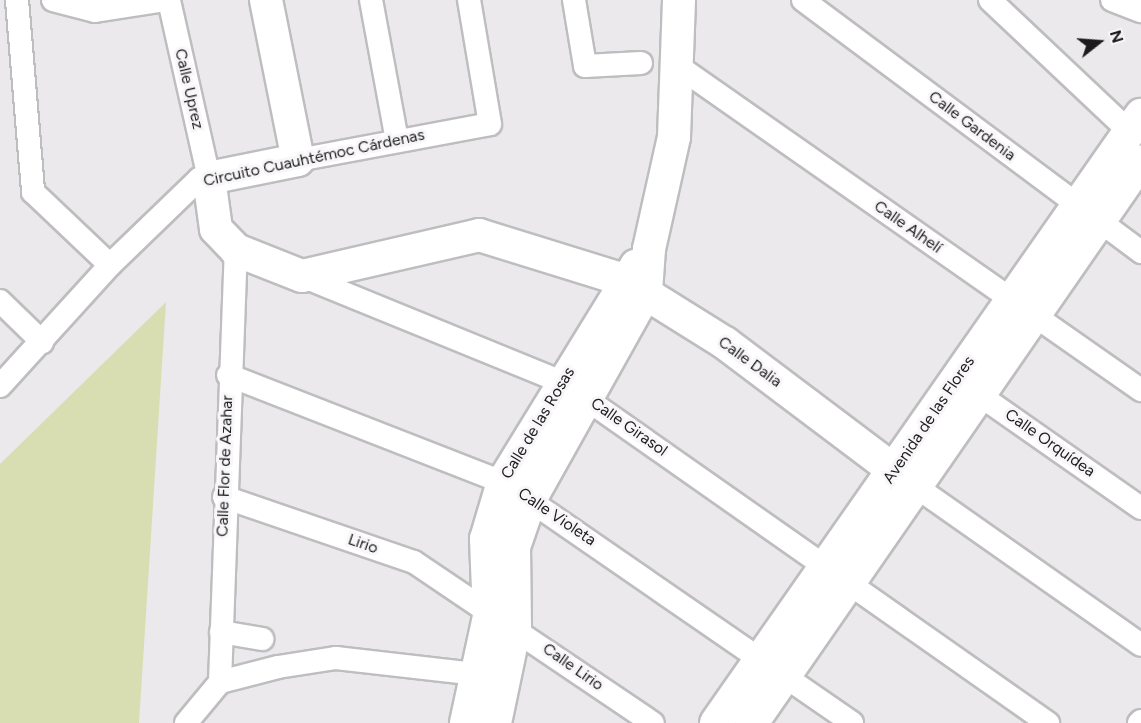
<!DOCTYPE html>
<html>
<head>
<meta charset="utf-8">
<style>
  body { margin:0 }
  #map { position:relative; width:1141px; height:723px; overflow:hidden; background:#ebe9ec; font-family:Figtree,sans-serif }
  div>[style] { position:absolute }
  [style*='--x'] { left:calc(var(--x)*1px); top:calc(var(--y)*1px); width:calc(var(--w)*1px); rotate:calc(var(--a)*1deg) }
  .green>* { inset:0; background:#d9deb2 }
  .roads { filter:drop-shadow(2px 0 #bebdbf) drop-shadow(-2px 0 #bebdbf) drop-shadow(0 2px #bebdbf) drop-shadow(0 -2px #bebdbf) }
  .street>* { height:22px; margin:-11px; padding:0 11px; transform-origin:11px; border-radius:11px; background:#fff }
  .secondary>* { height:32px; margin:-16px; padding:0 16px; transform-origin:16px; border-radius:16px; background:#fff }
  span { translate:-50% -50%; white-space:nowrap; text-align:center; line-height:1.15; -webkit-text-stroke:6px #f8f6f9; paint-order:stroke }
  .street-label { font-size:16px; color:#1c1c1d }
  .north { position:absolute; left:1069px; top:12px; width:60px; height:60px; -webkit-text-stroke:4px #f8f6f9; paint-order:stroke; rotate:73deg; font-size:16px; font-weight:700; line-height:24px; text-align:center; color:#1c1c1d }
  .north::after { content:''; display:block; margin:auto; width:21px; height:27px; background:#1c1c1d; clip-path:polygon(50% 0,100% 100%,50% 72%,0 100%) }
</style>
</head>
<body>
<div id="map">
  <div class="green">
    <i style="clip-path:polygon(166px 302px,139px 723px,0 723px,0 464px)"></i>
  </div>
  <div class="roads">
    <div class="street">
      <i style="--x:17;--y:0;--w:193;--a:85.2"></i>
      <i style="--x:33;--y:192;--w:106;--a:43.5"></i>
      <i style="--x:53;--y:0;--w:43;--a:14.7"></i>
      <i style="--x:95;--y:11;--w:72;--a:-8.8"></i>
      <i style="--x:371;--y:0;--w:142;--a:79.5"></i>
      <i style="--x:574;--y:0;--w:67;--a:80.5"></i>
      <i style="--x:585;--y:66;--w:56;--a:-3.1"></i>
      <i style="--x:803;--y:0;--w:422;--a:36.7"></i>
      <i style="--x:990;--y:0;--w:192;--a:43.3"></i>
      <i style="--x:1112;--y:0;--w:31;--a:21"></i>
      <i style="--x:675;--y:64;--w:569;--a:34.98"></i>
      <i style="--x:298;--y:160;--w:195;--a:-10.6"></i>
      <i style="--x:490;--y:124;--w:126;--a:-99.6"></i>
      <i style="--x:302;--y:276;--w:281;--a:22.2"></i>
      <i style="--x:562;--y:382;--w:594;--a:35.06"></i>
      <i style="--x:0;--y:301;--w:59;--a:44.3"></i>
      <i style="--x:228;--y:375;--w:295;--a:21.3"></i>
      <i style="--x:503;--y:482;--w:424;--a:34.6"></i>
      <i style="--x:0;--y:386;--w:164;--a:-47.7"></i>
      <i style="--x:110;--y:265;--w:124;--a:-44"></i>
      <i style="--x:199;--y:179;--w:10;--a:-6"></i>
      <i style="--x:209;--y:178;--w:182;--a:-102.7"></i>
      <i style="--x:968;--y:387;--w:211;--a:35"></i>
      <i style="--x:915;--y:486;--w:276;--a:35.1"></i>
      <i style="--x:224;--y:497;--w:201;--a:18.9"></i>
      <i style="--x:414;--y:562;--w:288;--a:34"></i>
      <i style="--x:221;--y:632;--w:42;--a:9.7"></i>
      <i style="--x:220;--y:682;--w:432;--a:-87.9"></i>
      <i style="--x:186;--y:723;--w:53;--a:-50.3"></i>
      <i style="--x:220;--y:682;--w:60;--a:-14.5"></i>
      <i style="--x:278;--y:667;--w:59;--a:-8.8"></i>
      <i style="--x:336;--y:658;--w:142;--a:6.5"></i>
      <i style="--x:1139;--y:723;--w:3;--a:-45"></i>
    </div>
    <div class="secondary">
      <i style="--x:266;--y:0;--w:163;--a:78.7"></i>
      <i style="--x:298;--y:160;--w:91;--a:168.6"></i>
      <i style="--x:209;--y:178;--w:51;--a:82.2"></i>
      <i style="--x:216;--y:229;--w:29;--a:46"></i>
      <i style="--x:236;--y:250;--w:71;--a:21.5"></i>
      <i style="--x:302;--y:276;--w:182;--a:-13"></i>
      <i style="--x:479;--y:235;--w:152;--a:17.2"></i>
      <i style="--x:624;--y:280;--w:119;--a:32"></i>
      <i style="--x:725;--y:343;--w:238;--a:37"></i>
      <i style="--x:466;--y:723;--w:108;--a:-77.8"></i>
      <i style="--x:489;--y:617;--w:78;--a:-92.2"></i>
      <i style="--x:486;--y:539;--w:59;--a:-73.4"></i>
      <i style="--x:503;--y:482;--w:254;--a:-58.4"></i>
      <i style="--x:495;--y:723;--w:98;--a:-78.2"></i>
      <i style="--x:515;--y:627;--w:80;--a:-90.7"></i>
      <i style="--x:514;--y:547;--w:52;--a:-70.9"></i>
      <i style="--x:531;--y:498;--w:236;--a:-60.8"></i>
      <i style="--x:646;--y:292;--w:43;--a:-86"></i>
      <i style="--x:649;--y:249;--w:115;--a:-77.4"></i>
      <i style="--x:674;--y:137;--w:137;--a:-87.9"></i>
      <i style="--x:716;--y:723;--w:742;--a:-55.05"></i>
      <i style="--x:752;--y:723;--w:683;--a:-55.31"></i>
    </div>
  </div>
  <div class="street-label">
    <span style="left:189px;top:89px;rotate:77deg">Calle Uprez</span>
    <span style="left:972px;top:126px;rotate:37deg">Calle Gardenia</span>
    <span style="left:314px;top:158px;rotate:-12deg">Circuito Cuauhtémoc Cárdenas</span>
    <span style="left:908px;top:227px;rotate:35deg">Calle Alhelí</span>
    <span style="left:750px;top:362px;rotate:36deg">Calle Dalia</span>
    <span style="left:929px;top:420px;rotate:-56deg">Avenida de las Flores</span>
    <span style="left:538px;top:423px;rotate:-59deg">Calle de las Rosas</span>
    <span style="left:629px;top:427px;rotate:35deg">Calle Girasol</span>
    <span style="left:1050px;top:443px;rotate:35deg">Calle Orquídea</span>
    <span style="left:225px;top:466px;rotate:-88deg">Calle Flor de Azahar</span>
    <span style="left:557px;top:517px;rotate:34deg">Calle Violeta</span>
    <span style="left:363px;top:544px;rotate:19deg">Lirio</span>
    <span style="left:573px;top:667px;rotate:35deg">Calle Lirio</span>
  </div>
  <div class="north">N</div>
</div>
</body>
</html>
